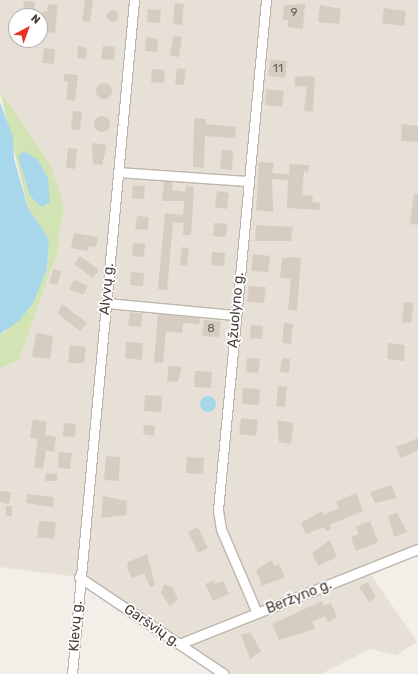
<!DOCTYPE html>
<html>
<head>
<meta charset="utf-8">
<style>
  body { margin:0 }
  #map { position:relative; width:418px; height:674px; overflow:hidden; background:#f3eee8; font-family:Rubik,sans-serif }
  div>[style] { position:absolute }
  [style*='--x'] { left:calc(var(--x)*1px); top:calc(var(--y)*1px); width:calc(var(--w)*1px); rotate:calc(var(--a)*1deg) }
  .residential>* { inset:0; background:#e6e0d6 }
  .green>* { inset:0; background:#d2e4b3 }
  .water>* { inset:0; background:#a8d6eb }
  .round { border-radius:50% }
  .building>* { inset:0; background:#d6ccc1 }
  .roads { filter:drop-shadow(1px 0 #bdb5ab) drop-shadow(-1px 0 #bdb5ab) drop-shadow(0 1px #bdb5ab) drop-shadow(0 -1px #bdb5ab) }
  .street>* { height:9px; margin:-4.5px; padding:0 4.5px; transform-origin:4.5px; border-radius:4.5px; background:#fff }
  span { translate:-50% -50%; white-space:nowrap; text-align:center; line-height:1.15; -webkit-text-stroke:3.5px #fff; paint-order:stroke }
  .number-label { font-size:12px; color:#69625a }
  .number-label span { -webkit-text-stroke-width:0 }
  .street-label { font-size:14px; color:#453e37 }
  .north { position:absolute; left:8px; top:8px; width:40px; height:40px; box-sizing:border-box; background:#fff; border:1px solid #b5b2af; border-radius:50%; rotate:41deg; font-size:11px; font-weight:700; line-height:16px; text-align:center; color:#453e37 }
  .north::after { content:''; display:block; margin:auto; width:14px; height:18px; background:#ea3327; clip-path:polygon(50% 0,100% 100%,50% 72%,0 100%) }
</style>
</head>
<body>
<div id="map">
  <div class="residential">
    <i style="clip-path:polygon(evenodd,0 0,418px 0,418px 549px,368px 570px,417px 642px,397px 655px,370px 649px,321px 674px,224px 674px,79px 577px,0 567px,0 368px,19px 360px,57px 253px,64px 206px,0 91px,0 0,16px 16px,40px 16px,40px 40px,16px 40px,16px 16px)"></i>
  </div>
  <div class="green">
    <i style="clip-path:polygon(0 91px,50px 164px,64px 206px,57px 253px,19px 360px,0 368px,0 334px,5px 332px,47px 269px,49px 239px,28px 208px)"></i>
  </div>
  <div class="water">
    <i style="clip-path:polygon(0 102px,13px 137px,14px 159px,28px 208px,49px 239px,47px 269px,33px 303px,20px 320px,0 334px)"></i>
    <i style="clip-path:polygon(25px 151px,38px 160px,48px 179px,50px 202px,42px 207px,30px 196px,18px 156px)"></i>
    <i class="round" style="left:200px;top:396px;width:16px;height:16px"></i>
  </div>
  <div class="building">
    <i style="clip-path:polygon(85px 0,93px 0,90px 22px,82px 21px)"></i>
    <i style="clip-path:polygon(24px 1px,35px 2px,34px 12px,23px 11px)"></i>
    <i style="clip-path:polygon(175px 3px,184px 4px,182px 25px,173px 24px)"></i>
    <i style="clip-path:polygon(48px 4px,58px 5px,55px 33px,40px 31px,42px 11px,47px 12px)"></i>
    <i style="clip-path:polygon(305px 4px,303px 29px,288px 27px,288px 20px,283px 20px,284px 5px)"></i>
    <i style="clip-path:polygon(320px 5px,341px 9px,339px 24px,318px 22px)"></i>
    <i style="clip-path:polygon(384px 8px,406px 11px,404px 26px,382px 23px)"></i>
    <i style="clip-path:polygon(148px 9px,161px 10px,160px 23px,147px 22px)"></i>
    <i class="round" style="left:107px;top:10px;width:12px;height:12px"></i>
    <i style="clip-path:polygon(173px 36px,182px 37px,179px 57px,170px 56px)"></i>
    <i style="clip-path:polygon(146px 37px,158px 39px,157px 52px,145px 51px)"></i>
    <i style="clip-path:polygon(78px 46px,87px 48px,86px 59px,77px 58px)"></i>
    <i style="clip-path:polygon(103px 46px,115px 47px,114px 60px,101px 59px)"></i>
    <i style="clip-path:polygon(44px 48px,55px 49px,54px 64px,42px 63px)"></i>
    <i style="clip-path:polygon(270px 60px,287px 61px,285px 78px,268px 76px)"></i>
    <i style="clip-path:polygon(177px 68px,186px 69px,184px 85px,175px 84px)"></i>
    <i style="clip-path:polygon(152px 69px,165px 70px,164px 83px,151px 82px)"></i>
    <i style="clip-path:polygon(64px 74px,78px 75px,75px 101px,66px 100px,68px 82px,64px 82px)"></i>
    <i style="clip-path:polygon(305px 76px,315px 77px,313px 112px,304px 111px,307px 87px,295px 86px,295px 77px)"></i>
    <i class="round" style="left:96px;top:83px;width:16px;height:16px"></i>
    <i style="clip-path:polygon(266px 89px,284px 91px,282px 107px,265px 105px)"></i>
    <i style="clip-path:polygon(73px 111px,82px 112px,80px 130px,71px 129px)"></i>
    <i class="round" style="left:94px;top:116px;width:16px;height:16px"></i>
    <i style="clip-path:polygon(194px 118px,206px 119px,206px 124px,236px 127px,235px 138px,205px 136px,204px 168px,193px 167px)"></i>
    <i style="clip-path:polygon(402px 124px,418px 126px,418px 142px,401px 141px)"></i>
    <i style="clip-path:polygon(92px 143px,107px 145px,102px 165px,93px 164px)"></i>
    <i style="clip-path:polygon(68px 148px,77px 149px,75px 169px,66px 168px)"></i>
    <i style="clip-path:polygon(222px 150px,233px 151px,232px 170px,220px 169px)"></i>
    <i style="clip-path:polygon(259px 162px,274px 163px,272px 173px,289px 174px,289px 164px,309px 165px,308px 172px,304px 171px,302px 195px,313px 196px,312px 202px,320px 203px,320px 210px,287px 208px,288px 180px,272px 179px,273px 212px,256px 210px)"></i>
    <i style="clip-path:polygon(164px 181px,173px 182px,172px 190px,185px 192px,186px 186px,194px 187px,191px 235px,183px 235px,184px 223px,173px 222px,167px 290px,158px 289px,165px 213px,183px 215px,184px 201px,162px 201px)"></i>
    <i style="clip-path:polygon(133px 185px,145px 186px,144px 199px,132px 198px)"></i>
    <i style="clip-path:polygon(217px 191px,229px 193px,227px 209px,215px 207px)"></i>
    <i style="clip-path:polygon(414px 194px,418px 194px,418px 225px,410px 224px)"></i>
    <i style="clip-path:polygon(137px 216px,149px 217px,148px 230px,135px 229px)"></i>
    <i style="clip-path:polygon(214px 223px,227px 224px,226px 237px,213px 236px)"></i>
    <i style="clip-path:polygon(256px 225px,293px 227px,291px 241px,255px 241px)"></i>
    <i style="clip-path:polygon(74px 233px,98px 237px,96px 247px,89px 246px,88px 251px,71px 248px)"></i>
    <i style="clip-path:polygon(133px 243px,145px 244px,144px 257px,132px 256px)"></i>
    <i style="clip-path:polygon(182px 247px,189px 248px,187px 266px,180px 265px)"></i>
    <i style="clip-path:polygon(212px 252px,225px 253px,224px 266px,211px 265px)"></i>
    <i style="clip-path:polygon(253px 254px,270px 256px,268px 272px,251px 271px)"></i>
    <i style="clip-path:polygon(80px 256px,99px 270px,93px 278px,74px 264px)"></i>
    <i style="clip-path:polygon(293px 257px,301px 258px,297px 311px,288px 310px,291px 279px,280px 278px,282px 258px)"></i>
    <i style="clip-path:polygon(53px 269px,62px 271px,57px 285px,49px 283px)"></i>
    <i style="clip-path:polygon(131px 272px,144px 273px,143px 286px,130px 285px)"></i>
    <i style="clip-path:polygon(74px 280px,88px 286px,83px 295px,69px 289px)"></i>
    <i style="clip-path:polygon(249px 286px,266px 287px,264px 303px,247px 302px)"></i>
    <i style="clip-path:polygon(404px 302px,414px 303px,411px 323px,402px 322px)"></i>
    <i style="clip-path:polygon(62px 304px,87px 323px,80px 331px,58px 314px)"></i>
    <i style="clip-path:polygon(130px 312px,142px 314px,141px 327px,128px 326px)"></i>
    <i style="clip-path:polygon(158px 314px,200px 318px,199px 324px,183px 323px,182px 333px,166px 331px,163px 363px,154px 362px)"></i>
    <i style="clip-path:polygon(204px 320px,221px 321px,219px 337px,202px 336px)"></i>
    <i style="clip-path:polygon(284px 323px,293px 324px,291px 344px,282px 343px)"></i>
    <i style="clip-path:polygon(251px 325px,263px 326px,262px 339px,250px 338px)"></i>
    <i style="clip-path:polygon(36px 333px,53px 336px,50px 359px,32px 357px)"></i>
    <i style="clip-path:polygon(126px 342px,143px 343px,142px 360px,125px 358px)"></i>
    <i style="clip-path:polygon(388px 343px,405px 345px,404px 361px,387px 359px)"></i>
    <i style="clip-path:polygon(70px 345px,86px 347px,84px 363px,68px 363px)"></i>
    <i style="clip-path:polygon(247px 358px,260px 359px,258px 373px,246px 372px)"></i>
    <i style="clip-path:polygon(282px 358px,290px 359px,289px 373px,280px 372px)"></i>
    <i style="clip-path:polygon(169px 366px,182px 367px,178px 382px,167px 381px)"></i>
    <i style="clip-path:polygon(195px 371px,212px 372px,211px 388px,194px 387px)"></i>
    <i style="clip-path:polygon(278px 386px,287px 387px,285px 407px,276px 406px)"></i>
    <i style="clip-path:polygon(243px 388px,260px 389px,259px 405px,242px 404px)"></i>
    <i style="clip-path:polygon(145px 395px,162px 396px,161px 412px,144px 411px)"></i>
    <i style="clip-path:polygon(241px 418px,258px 420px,256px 436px,239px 434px)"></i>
    <i style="clip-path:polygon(33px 419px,47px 422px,45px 435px,56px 437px,54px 452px,46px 450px,43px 469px,34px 467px,38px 439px,30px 438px)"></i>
    <i style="clip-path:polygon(277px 420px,294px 423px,291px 444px,279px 442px)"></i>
    <i style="clip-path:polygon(64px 423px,76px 424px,75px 437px,63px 436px)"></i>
    <i style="clip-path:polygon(144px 425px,155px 426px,154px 436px,143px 434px)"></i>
    <i style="clip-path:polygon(418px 438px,418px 450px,401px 458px,396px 447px)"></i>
    <i style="clip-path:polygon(59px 452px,72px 453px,70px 469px,58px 468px)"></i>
    <i style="clip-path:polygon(106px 456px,120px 457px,119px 481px,104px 480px)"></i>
    <i style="clip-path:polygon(187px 457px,204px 458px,203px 474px,186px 473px)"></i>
    <i style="clip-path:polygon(46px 473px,57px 474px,57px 481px,45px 481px)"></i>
    <i style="clip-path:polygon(391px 485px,397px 498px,375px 503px,370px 492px)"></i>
    <i style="clip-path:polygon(0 491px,11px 492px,9px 504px,0 502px)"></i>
    <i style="clip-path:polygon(356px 493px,363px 511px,329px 525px,331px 529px,326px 531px,324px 527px,306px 534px,301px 523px,322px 511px,324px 515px,339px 508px,336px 502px)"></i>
    <i style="clip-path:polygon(27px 494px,54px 497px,53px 507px,26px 503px)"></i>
    <i style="clip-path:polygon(103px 496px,127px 501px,126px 515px,101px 518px)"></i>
    <i style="clip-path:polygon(6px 506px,12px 506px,12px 516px,6px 516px)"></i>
    <i style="clip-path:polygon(397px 513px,407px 532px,394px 537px,388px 516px)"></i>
    <i style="clip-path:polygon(39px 521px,56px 522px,54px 539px,37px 537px)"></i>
    <i style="clip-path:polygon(370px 521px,378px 542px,356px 551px,351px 537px,359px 534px,356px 527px)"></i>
    <i style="clip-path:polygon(198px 527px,208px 548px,198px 553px,188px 532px)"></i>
    <i style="clip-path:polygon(330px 540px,337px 557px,318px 566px,312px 553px)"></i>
    <i style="clip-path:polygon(147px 554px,155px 585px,150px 587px,144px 573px,132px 578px,127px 567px,128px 562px)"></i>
    <i style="clip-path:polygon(272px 560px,274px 566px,279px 564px,285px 577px,262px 586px,256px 570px)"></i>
    <i style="clip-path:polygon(214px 580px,215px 584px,223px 581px,229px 594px,213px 601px,205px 584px)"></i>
    <i style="clip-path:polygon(368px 582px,376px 597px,369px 602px,359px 587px)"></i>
    <i style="clip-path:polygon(164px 584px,172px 587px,178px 599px,170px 606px,161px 593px)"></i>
    <i style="clip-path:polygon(322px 601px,324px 606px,331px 603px,337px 617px,328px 622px,325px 616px,312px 622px,315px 629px,279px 640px,272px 624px)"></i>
    <i style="clip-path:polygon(250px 632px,261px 651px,250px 659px,241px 635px)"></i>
  </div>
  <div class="roads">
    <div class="street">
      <i style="--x:118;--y:172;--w:128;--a:4"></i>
      <i style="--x:106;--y:303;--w:130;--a:5.3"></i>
      <i style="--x:79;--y:577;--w:174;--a:33.8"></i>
      <i style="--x:257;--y:613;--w:91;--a:-113.2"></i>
      <i style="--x:221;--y:529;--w:19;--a:-99"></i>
      <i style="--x:218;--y:510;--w:512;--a:-84.62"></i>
      <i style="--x:179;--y:644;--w:257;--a:-21.7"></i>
      <i style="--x:72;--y:674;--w:677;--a:-84.74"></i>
    </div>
  </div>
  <div class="number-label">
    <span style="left:294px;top:13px">9</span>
    <span style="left:278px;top:69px">11</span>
    <span style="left:211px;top:329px">8</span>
  </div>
  <div class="street-label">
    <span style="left:107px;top:289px;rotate:-85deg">Alyvų g.</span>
    <span style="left:236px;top:310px;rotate:-85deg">Ąžuolyno g.</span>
    <span style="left:299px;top:597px;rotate:-22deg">Beržyno g.</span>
    <span style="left:76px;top:626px;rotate:-86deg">Klevų g.</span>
    <span style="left:152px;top:626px;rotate:34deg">Garšvių g.</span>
  </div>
  <div class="north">N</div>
</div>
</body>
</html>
